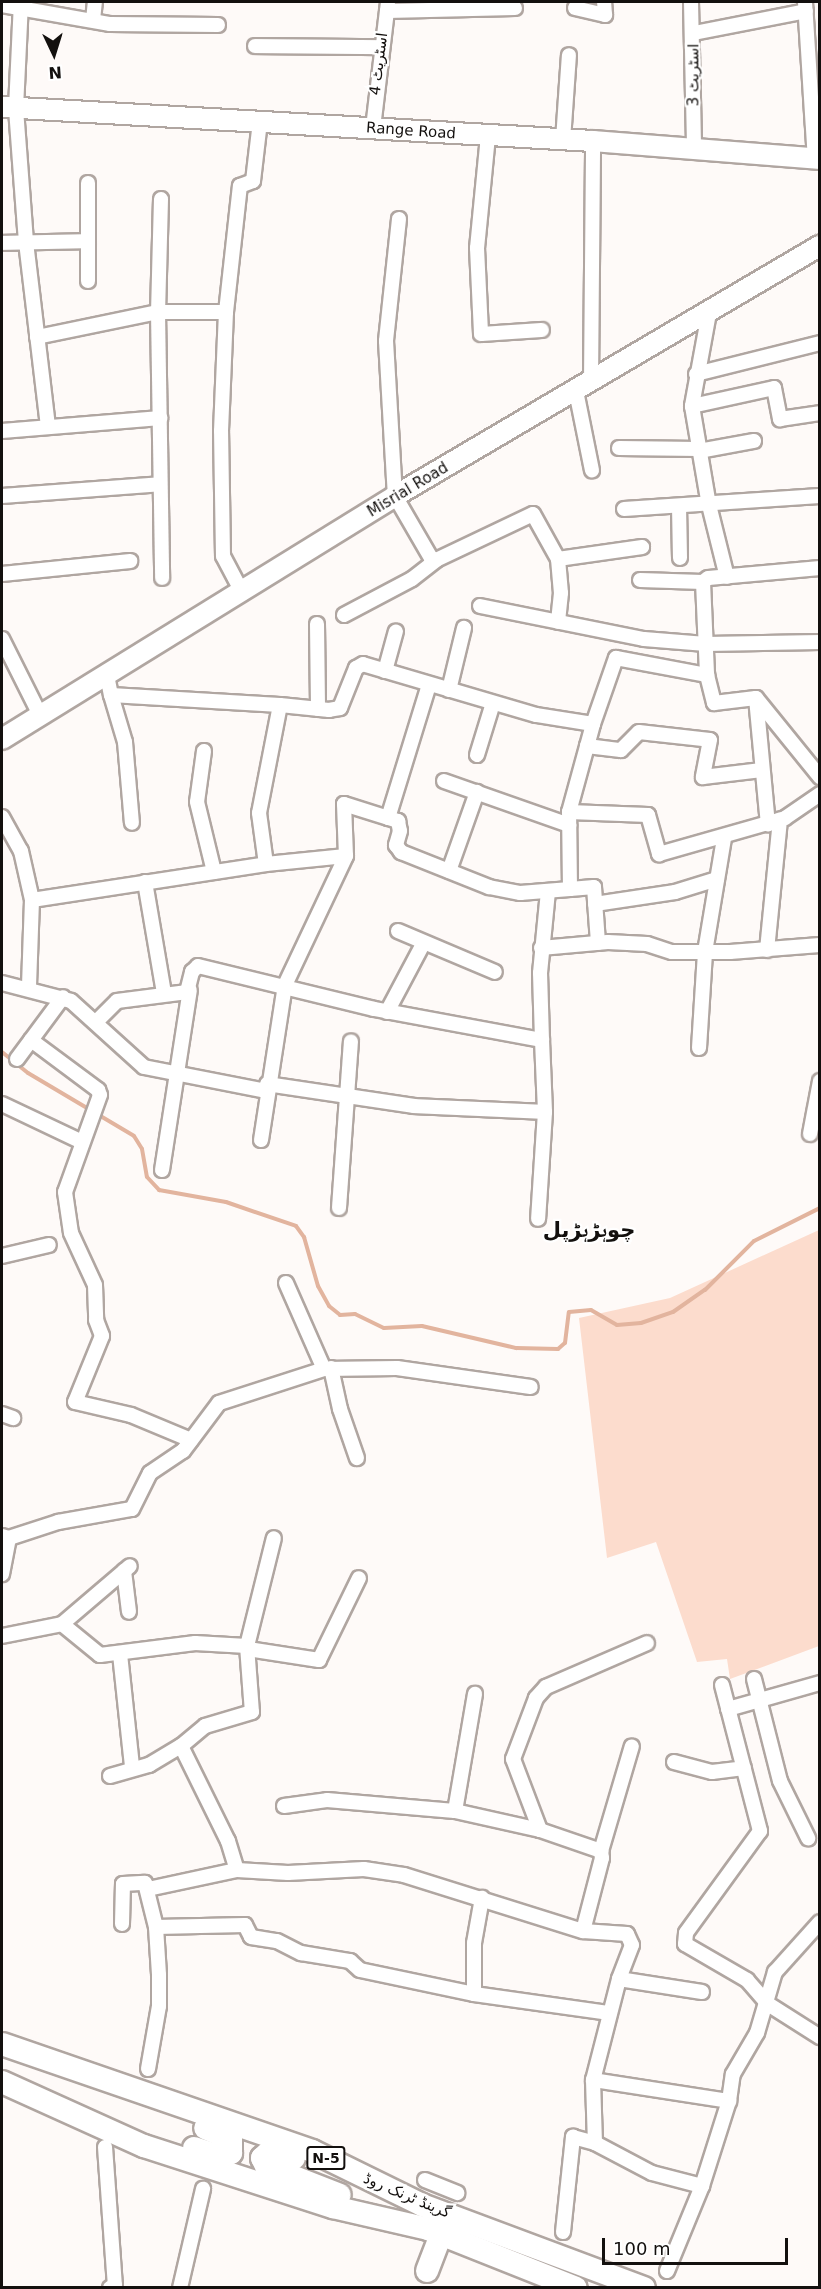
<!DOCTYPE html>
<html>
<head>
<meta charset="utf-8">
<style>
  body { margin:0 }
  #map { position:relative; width:821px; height:2289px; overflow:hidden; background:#fefaf8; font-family:"DejaVu Sans","Noto Naskh Arabic",sans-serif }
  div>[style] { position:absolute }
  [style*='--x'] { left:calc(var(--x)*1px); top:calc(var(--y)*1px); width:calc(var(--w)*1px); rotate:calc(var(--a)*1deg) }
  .green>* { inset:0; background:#fcdccd }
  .stream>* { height:4px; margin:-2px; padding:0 2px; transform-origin:2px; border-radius:2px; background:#e2b49e }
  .roads { filter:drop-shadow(2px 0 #b0a6a1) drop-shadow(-2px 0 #b0a6a1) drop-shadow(0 2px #b0a6a1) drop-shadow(0 -2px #b0a6a1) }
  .minor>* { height:14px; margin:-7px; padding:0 7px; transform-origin:7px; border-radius:7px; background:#fff }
  .secondary>* { height:20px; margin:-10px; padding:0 10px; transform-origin:10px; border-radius:10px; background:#fff }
  .trunk>* { height:22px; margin:-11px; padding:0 11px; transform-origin:11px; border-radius:11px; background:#fff }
  span { translate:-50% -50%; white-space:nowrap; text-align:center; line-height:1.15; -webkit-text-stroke:4.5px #fff; paint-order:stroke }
  .shield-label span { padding:2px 4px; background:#fff; border:2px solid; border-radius:4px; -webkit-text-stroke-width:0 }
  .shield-label { font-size:14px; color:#13100e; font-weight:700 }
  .street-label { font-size:15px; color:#13100e }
  .district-label { font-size:21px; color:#13100e; font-weight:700 }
  .frame { position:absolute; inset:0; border:3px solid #13100e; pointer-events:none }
  .north { position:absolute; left:24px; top:24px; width:60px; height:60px; -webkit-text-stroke:4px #fff; paint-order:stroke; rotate:176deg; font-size:16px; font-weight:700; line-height:24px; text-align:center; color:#13100e }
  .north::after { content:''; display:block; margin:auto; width:21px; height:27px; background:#13100e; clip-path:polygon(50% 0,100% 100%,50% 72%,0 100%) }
  .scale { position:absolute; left:602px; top:2238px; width:186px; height:27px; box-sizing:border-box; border:3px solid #13100e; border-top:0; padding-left:8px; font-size:18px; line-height:21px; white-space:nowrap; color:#13100e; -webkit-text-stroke:4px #fff; paint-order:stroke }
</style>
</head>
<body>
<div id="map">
  <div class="green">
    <i style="clip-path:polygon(819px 1230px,819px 1646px,730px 1679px,727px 1659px,697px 1662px,656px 1542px,607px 1558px,579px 1318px,670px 1298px)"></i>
  </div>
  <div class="stream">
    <i style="--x:2;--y:1052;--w:33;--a:39"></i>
    <i style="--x:28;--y:1073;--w:123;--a:30.7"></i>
    <i style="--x:134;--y:1136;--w:15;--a:58"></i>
    <i style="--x:142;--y:1149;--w:28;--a:80"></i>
    <i style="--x:147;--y:1177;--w:18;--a:47"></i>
    <i style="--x:159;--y:1190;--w:68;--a:10.2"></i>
    <i style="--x:226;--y:1202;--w:74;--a:18.9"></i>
    <i style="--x:296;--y:1226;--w:14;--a:54"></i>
    <i style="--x:304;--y:1237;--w:51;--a:74.1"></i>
    <i style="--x:318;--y:1286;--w:23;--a:61"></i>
    <i style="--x:329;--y:1306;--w:14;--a:39"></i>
    <i style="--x:340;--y:1315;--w:15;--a:-4"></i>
    <i style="--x:355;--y:1314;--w:32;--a:26"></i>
    <i style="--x:384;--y:1328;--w:38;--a:-3"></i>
    <i style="--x:422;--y:1326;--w:97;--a:13.2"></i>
    <i style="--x:516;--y:1348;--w:42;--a:1.4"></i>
    <i style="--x:558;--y:1349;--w:9;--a:-41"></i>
    <i style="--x:565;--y:1343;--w:31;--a:-83"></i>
    <i style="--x:569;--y:1312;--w:22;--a:-5"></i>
    <i style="--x:591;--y:1310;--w:30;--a:30"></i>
    <i style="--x:617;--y:1325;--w:24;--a:-5"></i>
    <i style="--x:641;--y:1323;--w:34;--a:-19"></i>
    <i style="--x:673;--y:1312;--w:39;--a:-35"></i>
    <i style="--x:705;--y:1290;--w:69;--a:-45"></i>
    <i style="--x:754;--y:1241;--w:74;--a:-26.6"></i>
  </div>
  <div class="roads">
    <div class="minor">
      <i style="--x:21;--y:2;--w:107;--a:92.7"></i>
      <i style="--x:16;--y:109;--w:133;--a:85.7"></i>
      <i style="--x:26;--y:242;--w:186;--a:83.2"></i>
      <i style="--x:691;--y:2;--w:147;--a:88.8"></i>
      <i style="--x:805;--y:2;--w:157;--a:86.4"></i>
      <i style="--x:2;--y:5;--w:110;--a:10"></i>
      <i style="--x:110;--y:24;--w:108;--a:0.5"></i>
      <i style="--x:575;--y:8;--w:31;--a:13"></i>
      <i style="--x:605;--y:15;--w:13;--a:-94"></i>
      <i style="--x:387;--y:11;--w:128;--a:-1.3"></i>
      <i style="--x:93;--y:20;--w:18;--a:-84"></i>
      <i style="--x:694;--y:33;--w:114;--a:-11.1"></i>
      <i style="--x:255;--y:46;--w:127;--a:0.5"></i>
      <i style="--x:373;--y:128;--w:127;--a:-83.2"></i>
      <i style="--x:488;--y:136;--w:113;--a:95.6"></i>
      <i style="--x:477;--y:248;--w:86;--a:87.3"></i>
      <i style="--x:481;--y:334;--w:61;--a:-3.8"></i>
      <i style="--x:563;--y:140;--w:85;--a:-86"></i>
      <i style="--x:88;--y:183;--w:98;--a:90"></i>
      <i style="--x:161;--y:199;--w:113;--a:91.5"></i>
      <i style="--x:158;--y:312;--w:266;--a:89.1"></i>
      <i style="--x:399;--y:219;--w:123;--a:96.1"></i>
      <i style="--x:386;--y:341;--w:155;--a:86.7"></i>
      <i style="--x:395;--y:496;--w:72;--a:59.9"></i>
      <i style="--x:431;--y:558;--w:5;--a:22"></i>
      <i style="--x:2;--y:243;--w:86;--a:-1.3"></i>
      <i style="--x:709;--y:313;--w:95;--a:100.4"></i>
      <i style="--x:692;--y:406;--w:100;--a:80.3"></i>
      <i style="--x:709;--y:505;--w:74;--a:76"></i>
      <i style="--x:37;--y:337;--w:124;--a:-11.7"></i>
      <i style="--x:158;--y:312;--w:68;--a:0"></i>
      <i style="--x:696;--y:374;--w:128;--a:-14"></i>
      <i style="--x:591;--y:382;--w:241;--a:-89.5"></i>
      <i style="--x:576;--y:391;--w:81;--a:78.6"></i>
      <i style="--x:692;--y:406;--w:84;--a:-12.4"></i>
      <i style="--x:774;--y:388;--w:32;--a:79"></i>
      <i style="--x:780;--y:419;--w:40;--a:-8.5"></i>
      <i style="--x:2;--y:431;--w:159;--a:-4.7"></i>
      <i style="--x:619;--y:448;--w:80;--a:0.7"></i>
      <i style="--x:699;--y:451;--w:56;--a:-10.3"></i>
      <i style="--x:2;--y:496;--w:158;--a:-4.3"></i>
      <i style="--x:679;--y:506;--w:52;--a:88.9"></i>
      <i style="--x:624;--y:509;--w:196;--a:-3.8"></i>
      <i style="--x:558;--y:559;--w:85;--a:-8.1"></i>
      <i style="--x:820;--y:568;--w:112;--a:174.9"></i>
      <i style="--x:708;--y:578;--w:6;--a:141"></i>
      <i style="--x:703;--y:582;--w:93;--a:87.5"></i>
      <i style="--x:707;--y:675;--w:29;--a:76"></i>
      <i style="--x:714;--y:703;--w:42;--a:-6.8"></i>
      <i style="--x:756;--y:698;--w:102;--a:51"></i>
      <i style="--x:2;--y:574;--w:129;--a:-5.8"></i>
      <i style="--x:640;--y:580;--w:63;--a:1.8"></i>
      <i style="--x:242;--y:592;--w:41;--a:-117.8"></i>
      <i style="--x:223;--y:556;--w:125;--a:-90.9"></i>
      <i style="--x:221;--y:431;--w:119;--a:-87.6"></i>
      <i style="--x:226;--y:312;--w:127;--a:-83.7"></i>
      <i style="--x:240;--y:186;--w:14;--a:-21"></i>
      <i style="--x:253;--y:181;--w:60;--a:-83.3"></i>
      <i style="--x:480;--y:606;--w:167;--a:11.4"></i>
      <i style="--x:644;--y:639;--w:62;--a:4.6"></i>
      <i style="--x:706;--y:644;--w:114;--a:-1"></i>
      <i style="--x:344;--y:615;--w:77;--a:-27.9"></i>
      <i style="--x:412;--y:579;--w:31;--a:-38"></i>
      <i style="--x:436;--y:560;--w:107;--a:-25.4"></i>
      <i style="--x:533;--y:514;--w:51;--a:60.9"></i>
      <i style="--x:558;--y:559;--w:34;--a:85"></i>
      <i style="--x:561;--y:593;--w:29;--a:96"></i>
      <i style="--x:317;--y:624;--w:85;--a:89.3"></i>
      <i style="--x:2;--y:639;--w:85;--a:63.4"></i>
      <i style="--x:385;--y:671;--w:41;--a:-74.6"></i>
      <i style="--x:107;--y:675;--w:20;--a:79"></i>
      <i style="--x:111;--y:695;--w:169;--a:3.4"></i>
      <i style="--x:280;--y:705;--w:110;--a:101"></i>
      <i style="--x:259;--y:813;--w:51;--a:82.2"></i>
      <i style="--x:449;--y:690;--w:64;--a:-76.4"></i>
      <i style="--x:111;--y:695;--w:49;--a:73.4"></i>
      <i style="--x:125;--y:742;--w:81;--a:85.1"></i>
      <i style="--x:756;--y:698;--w:127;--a:84.6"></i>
      <i style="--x:593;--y:724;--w:70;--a:-70.8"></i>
      <i style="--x:616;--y:658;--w:93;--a:10.6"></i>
      <i style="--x:587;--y:746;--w:34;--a:7"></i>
      <i style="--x:621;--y:750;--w:25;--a:-45"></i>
      <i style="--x:639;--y:732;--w:71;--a:6.4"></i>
      <i style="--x:710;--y:740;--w:38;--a:101"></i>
      <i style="--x:703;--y:777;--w:59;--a:-6.8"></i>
      <i style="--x:204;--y:751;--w:51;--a:97.8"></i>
      <i style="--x:197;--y:802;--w:72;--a:76.3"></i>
      <i style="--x:477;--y:755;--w:54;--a:-72.9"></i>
      <i style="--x:444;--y:781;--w:133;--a:19.4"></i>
      <i style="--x:569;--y:812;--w:79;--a:2.2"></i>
      <i style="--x:648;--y:815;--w:41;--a:74.2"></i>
      <i style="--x:659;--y:854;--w:131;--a:-15.9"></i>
      <i style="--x:785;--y:818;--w:42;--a:-34.4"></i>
      <i style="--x:2;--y:817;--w:39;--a:61"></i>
      <i style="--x:21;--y:851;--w:50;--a:77.3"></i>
      <i style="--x:32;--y:900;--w:88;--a:92"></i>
      <i style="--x:388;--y:818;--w:139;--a:-72.9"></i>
      <i style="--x:449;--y:871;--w:84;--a:-70.5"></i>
      <i style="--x:145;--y:882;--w:113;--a:80.3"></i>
      <i style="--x:570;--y:889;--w:24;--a:-5"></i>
      <i style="--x:594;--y:887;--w:56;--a:85.9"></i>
      <i style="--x:32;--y:900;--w:237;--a:-8.7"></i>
      <i style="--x:266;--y:864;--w:80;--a:-5.7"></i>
      <i style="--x:595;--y:904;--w:81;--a:-8.5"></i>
      <i style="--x:675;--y:892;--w:44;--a:-17.2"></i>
      <i style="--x:398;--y:931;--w:105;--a:22.9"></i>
      <i style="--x:541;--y:948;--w:67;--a:-5.1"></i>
      <i style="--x:608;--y:942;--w:39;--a:3"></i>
      <i style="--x:647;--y:944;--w:26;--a:18"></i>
      <i style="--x:672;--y:952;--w:58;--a:0"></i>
      <i style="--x:730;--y:952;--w:90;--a:-4.4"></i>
      <i style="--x:767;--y:950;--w:131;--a:-84.3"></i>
      <i style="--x:2;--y:983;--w:71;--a:14.6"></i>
      <i style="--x:71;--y:1001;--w:98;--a:42.1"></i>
      <i style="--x:144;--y:1067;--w:124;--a:11.1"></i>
      <i style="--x:387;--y:1012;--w:77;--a:-62.1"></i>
      <i style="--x:97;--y:1021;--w:28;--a:-45"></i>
      <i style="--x:117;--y:1001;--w:71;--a:-7.3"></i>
      <i style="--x:187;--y:992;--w:21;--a:-76"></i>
      <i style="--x:192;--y:972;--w:8;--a:-45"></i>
      <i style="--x:198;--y:966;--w:181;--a:13.7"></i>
      <i style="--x:374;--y:1009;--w:171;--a:10.5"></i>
      <i style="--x:542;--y:1040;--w:72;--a:87.6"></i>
      <i style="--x:545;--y:1112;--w:107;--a:93.7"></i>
      <i style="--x:31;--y:1040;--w:84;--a:36.7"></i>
      <i style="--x:98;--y:1090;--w:5;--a:68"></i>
      <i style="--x:100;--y:1095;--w:103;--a:109.8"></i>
      <i style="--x:65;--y:1192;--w:41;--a:81.7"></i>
      <i style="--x:71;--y:1233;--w:57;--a:65.2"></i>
      <i style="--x:95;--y:1285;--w:35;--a:88"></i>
      <i style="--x:96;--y:1320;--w:17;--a:69"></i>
      <i style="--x:102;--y:1336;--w:71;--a:112.2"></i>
      <i style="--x:75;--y:1402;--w:57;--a:13.1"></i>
      <i style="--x:131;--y:1415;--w:65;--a:22.6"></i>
      <i style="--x:542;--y:1040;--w:67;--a:-91.7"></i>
      <i style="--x:540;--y:973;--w:81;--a:-84.4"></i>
      <i style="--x:699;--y:1048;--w:96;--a:-86.4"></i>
      <i style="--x:705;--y:952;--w:116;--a:-80.5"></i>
      <i style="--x:17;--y:1059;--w:77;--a:-53.4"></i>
      <i style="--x:267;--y:1084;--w:149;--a:8.5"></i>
      <i style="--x:414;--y:1106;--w:131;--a:2.6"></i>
      <i style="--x:2;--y:1104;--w:89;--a:25.4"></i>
      <i style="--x:810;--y:1134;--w:54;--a:-79.3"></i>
      <i style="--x:261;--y:1140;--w:157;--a:-81.2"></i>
      <i style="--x:285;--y:985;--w:143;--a:-64.7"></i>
      <i style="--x:346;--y:856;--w:52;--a:-92.2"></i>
      <i style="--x:344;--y:804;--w:57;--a:17.5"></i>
      <i style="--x:398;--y:821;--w:10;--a:79"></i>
      <i style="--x:400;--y:831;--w:15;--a:106"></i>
      <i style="--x:396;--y:845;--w:9;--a:54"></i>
      <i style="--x:401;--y:852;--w:95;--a:21.7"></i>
      <i style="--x:489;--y:887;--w:32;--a:11"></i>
      <i style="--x:520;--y:893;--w:50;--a:-4.6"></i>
      <i style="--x:570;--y:889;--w:77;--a:-90.7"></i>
      <i style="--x:569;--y:812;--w:91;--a:-74.7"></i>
      <i style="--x:593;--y:724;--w:58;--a:-171"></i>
      <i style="--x:536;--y:715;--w:180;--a:-163.6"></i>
      <i style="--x:363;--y:664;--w:8;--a:150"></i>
      <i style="--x:356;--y:668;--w:43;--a:111.8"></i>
      <i style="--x:340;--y:708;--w:11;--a:170"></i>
      <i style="--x:329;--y:710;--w:49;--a:-174.2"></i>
      <i style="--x:162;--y:1170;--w:182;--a:-81.2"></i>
      <i style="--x:339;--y:1208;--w:167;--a:-85.9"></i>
      <i style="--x:2;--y:1256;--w:48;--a:-13.2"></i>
      <i style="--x:286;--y:1283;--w:94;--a:66.2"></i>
      <i style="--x:331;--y:1368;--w:42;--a:77.6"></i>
      <i style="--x:340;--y:1409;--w:52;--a:70.9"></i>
      <i style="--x:2;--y:1414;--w:12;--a:20"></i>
      <i style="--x:2;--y:1536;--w:7;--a:16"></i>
      <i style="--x:9;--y:1538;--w:37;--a:101"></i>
      <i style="--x:9;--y:1538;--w:52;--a:-18.1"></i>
      <i style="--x:58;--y:1522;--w:75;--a:-10"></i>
      <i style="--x:132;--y:1509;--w:40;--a:-63.4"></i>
      <i style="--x:150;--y:1473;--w:40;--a:-34"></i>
      <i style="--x:183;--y:1451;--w:60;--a:-53.1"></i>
      <i style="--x:219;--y:1403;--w:110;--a:-17.9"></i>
      <i style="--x:324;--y:1369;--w:73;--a:-0.8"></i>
      <i style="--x:397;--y:1368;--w:135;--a:8.1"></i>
      <i style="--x:124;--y:1571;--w:41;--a:83"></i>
      <i style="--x:62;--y:1624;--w:89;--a:-40.5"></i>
      <i style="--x:2;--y:1636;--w:61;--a:-11.3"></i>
      <i style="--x:62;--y:1624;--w:49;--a:39.2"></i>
      <i style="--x:100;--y:1655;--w:96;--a:-7.2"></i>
      <i style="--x:195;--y:1643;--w:52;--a:3.3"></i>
      <i style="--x:247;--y:1646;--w:66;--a:85.7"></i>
      <i style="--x:252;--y:1712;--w:49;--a:163.4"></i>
      <i style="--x:205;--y:1726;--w:31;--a:140"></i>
      <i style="--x:181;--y:1746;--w:106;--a:63.7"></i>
      <i style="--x:228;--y:1841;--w:30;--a:73"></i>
      <i style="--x:247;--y:1646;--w:111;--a:-76"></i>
      <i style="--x:248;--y:1649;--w:72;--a:8.8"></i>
      <i style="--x:319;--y:1660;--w:91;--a:-64"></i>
      <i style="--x:120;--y:1654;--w:114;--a:83.9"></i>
      <i style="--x:754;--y:1679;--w:105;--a:75.7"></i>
      <i style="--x:780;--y:1781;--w:64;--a:63.8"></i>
      <i style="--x:722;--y:1685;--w:151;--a:75.4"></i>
      <i style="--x:760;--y:1831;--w:126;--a:126"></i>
      <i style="--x:686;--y:1933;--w:11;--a:95"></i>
      <i style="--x:685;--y:1944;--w:72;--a:30.1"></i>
      <i style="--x:747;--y:1980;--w:32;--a:49"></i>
      <i style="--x:768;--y:2004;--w:62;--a:32.4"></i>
      <i style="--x:728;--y:1709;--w:96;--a:-15.8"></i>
      <i style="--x:674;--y:1762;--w:39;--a:15"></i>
      <i style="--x:712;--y:1772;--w:32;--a:-7"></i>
      <i style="--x:110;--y:1776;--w:41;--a:-15.8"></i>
      <i style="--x:149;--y:1765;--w:37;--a:-31"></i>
      <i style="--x:284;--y:1806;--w:43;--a:-7.9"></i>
      <i style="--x:327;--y:1800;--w:128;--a:4.9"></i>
      <i style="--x:455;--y:1811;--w:87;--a:12.6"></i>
      <i style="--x:540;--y:1830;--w:65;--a:19"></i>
      <i style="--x:601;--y:1851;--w:7;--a:82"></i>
      <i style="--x:602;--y:1858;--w:75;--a:104.6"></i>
      <i style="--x:455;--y:1811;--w:119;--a:-80.3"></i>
      <i style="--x:540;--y:1830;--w:76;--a:-110.8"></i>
      <i style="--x:513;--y:1759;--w:65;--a:-69.3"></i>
      <i style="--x:536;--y:1698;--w:15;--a:-48"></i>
      <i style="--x:546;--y:1687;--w:110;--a:-23.5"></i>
      <i style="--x:601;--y:1851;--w:109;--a:-73.6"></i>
      <i style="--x:148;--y:1889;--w:91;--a:-12.1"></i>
      <i style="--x:237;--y:1870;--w:51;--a:3.4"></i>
      <i style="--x:288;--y:1873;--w:76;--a:-3"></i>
      <i style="--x:364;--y:1869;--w:40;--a:8.5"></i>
      <i style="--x:404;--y:1875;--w:188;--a:17.4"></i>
      <i style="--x:583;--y:1931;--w:44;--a:3.9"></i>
      <i style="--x:627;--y:1934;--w:12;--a:66"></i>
      <i style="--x:632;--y:1945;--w:36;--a:111"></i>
      <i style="--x:619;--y:1979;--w:104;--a:104.4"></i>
      <i style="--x:593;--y:2080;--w:63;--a:88.2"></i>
      <i style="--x:595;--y:2143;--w:64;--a:27.8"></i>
      <i style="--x:652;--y:2173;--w:52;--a:14.6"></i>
      <i style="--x:122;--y:1924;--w:40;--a:-88.6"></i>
      <i style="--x:123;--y:1884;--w:22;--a:-3"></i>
      <i style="--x:145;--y:1883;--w:45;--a:76"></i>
      <i style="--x:156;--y:1927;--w:48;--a:86.4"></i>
      <i style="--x:159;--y:1975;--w:31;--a:90"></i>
      <i style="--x:159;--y:2006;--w:64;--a:99.9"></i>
      <i style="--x:156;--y:1927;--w:89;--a:-1.3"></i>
      <i style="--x:245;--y:1925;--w:13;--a:63"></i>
      <i style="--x:251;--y:1937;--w:26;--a:9"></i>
      <i style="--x:277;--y:1941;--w:27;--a:27"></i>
      <i style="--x:301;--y:1953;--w:50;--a:9.3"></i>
      <i style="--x:350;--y:1961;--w:13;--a:42"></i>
      <i style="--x:360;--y:1970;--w:116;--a:11.9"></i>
      <i style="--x:474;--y:1994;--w:137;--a:8"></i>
      <i style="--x:619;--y:1979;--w:84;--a:8.9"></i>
      <i style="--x:474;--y:1994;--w:51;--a:-90"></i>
      <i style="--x:474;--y:1943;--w:46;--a:-79.9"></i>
      <i style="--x:593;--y:2080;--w:138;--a:8.8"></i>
      <i style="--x:105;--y:2147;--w:138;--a:85.9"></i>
      <i style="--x:115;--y:2285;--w:6;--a:149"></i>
      <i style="--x:425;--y:2180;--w:35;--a:22"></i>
      <i style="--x:563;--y:2232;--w:96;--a:-84"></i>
      <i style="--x:573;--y:2137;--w:23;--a:15"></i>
      <i style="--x:667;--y:2271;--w:92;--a:-67.6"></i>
      <i style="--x:702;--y:2186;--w:89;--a:-72.4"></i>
      <i style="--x:729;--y:2101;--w:27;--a:-82"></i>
      <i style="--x:733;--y:2074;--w:48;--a:-59.7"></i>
      <i style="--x:757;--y:2033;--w:64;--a:-73.6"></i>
      <i style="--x:775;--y:1972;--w:67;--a:-48"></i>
      <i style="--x:180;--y:2288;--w:102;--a:-76.9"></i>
    </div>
    <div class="secondary">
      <i style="--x:2;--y:107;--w:592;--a:3.29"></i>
      <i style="--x:593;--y:141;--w:228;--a:4.5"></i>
      <i style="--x:2;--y:739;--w:462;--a:-31.7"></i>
      <i style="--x:395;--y:496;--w:493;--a:-30.5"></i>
    </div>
    <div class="trunk">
      <i style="--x:2;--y:2044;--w:328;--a:19"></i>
      <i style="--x:312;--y:2151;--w:123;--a:26.1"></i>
      <i style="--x:422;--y:2205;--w:237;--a:20.5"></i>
      <i style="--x:2;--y:2082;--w:156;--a:24.3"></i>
      <i style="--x:144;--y:2146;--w:199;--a:17.9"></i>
      <i style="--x:333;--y:2207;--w:98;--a:13"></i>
      <i style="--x:428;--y:2229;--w:159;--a:21.7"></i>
      <i style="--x:194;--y:2148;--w:28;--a:18"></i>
      <i style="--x:221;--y:2157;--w:11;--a:-22"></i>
      <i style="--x:231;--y:2153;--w:14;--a:-90"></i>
      <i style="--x:231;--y:2139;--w:28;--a:-157"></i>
      <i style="--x:294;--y:2158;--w:24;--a:-161"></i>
      <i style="--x:271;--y:2150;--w:12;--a:138"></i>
      <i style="--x:262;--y:2158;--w:9;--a:63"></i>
      <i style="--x:266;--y:2166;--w:79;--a:21.4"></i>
      <i style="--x:427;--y:2271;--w:40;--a:-69"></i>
    </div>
  </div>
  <div class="shield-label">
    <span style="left:326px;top:2158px">N-5</span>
  </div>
  <div class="street-label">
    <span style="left:379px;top:64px;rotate:-83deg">اسٹریٹ 4</span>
    <span style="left:694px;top:75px;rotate:-90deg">اسٹریٹ 3</span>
    <span style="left:411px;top:131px;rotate:4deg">Range Road</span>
    <span style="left:408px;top:490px;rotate:-31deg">Misrial Road</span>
    <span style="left:407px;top:2196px;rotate:23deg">گرینڈ ٹرنک روڈ</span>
  </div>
  <div class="district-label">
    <span style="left:589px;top:1230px">چوہڑہڑپل</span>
  </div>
  <div class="frame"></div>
  <div class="north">N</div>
  <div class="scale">100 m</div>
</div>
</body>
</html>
